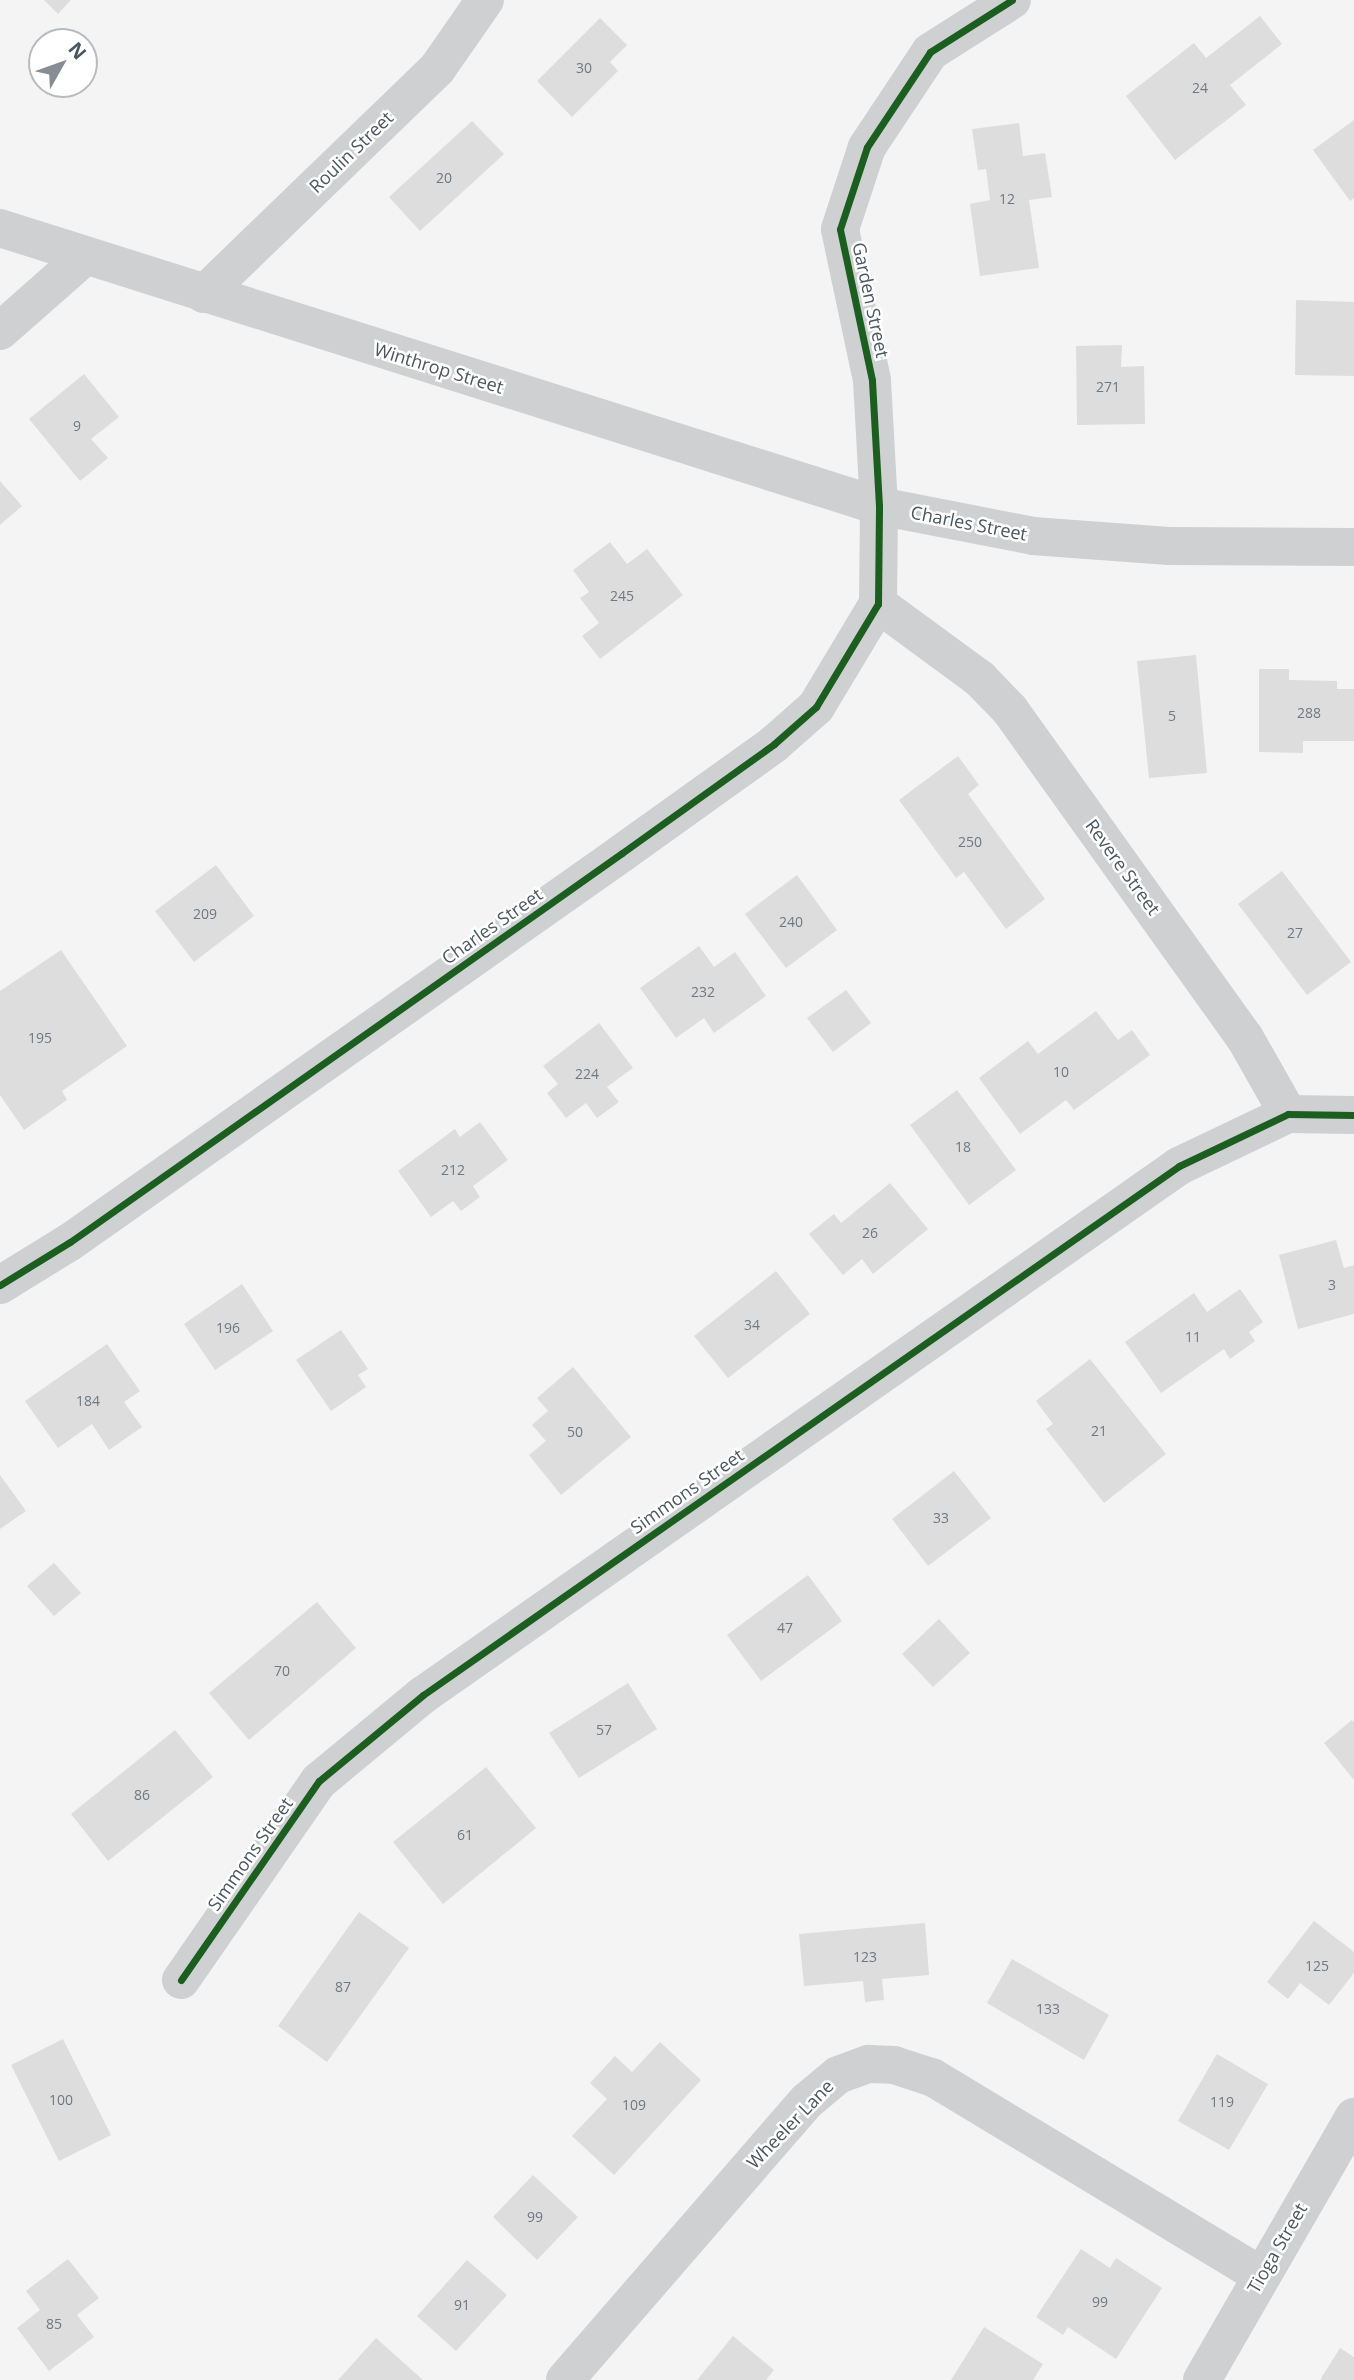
<!DOCTYPE html>
<html>
<head>
<meta charset="utf-8">
<style>
  body { margin:0 }
  #map { position:relative; width:1354px; height:2380px; overflow:hidden; background:#f4f4f4; font-family:"Open Sans",sans-serif }
  div>[style] { position:absolute }
  [style*='--x'] { left:calc(var(--x)*1px); top:calc(var(--y)*1px); width:calc(var(--w)*1px); rotate:calc(var(--a)*1deg) }
  .building>* { inset:0; background:#ddddde }
  .minor>* { height:38px; margin:-19px; padding:0 19px; transform-origin:19px; border-radius:19px; background:#ced0d2 }
  .tertiary>* { height:38px; margin:-19px; padding:0 19px; transform-origin:19px; border-radius:19px; background:#ced0d2 }
  .cycleway>* { height:7px; margin:-3.5px; padding:0 3.5px; transform-origin:3.5px; border-radius:3.5px; background:#1b5e20 }
  span { translate:-50% -50%; white-space:nowrap; text-align:center; line-height:1.15; -webkit-text-stroke:5px #fff; paint-order:stroke }
  .number-label { font-size:14px; color:#707881 }
  .number-label span { -webkit-text-stroke-width:0 }
  .street-label { font-size:18px; color:#4a5661 }
  .north { position:absolute; left:28px; top:28px; width:70px; height:70px; box-sizing:border-box; background:#fff; border:2px solid #b7bbc0; border-radius:50%; rotate:50deg; font-size:19px; font-weight:700; line-height:28px; text-align:center; color:#4a5661 }
  .north::after { content:''; display:block; margin:auto; width:24px; height:32px; background:#868d94; clip-path:polygon(50% 0,100% 100%,50% 72%,0 100%) }
</style>
</head>
<body>
<div id="map">
  <div class="building">
    <i style="clip-path:polygon(44px 0,71px 0,58px 14px)"></i>
    <i style="clip-path:polygon(1260px 16px,1282px 44px,1230px 85px,1246px 105px,1175px 160px,1126px 96px,1194px 43px,1206px 58px)"></i>
    <i style="clip-path:polygon(600px 18px,627px 45px,610px 62px,618px 71px,572px 117px,537px 81px)"></i>
    <i style="clip-path:polygon(1354px 120px,1354px 198px,1350px 201px,1313px 150px)"></i>
    <i style="clip-path:polygon(472px 121px,504px 154px,420px 231px,389px 197px)"></i>
    <i style="clip-path:polygon(1019px 123px,1023px 156px,1045px 153px,1052px 197px,1029px 200px,1039px 268px,980px 276px,970px 204px,990px 200px,986px 169px,978px 170px,972px 129px)"></i>
    <i style="clip-path:polygon(1296px 300px,1354px 302px,1354px 376px,1295px 375px)"></i>
    <i style="clip-path:polygon(1122px 345px,1121px 367px,1144px 366px,1145px 424px,1077px 425px,1076px 346px)"></i>
    <i style="clip-path:polygon(84px 374px,119px 417px,91px 439px,108px 458px,80px 481px,29px 419px)"></i>
    <i style="clip-path:polygon(0 481px,22px 506px,0 525px)"></i>
    <i style="clip-path:polygon(610px 542px,627px 564px,647px 549px,683px 595px,600px 659px,582px 636px,599px 623px,580px 598px,589px 592px,573px 570px)"></i>
    <i style="clip-path:polygon(1196px 655px,1207px 773px,1149px 778px,1137px 661px)"></i>
    <i style="clip-path:polygon(1259px 669px,1289px 669px,1289px 680px,1337px 681px,1337px 689px,1354px 689px,1354px 741px,1303px 741px,1303px 753px,1259px 752px)"></i>
    <i style="clip-path:polygon(958px 756px,979px 785px,968px 794px,1045px 899px,1006px 929px,964px 872px,956px 878px,899px 800px)"></i>
    <i style="clip-path:polygon(216px 865px,254px 916px,194px 962px,155px 911px)"></i>
    <i style="clip-path:polygon(1282px 871px,1351px 962px,1307px 995px,1238px 904px)"></i>
    <i style="clip-path:polygon(797px 875px,837px 930px,786px 968px,745px 914px)"></i>
    <i style="clip-path:polygon(699px 946px,714px 967px,735px 952px,766px 996px,714px 1033px,704px 1018px,676px 1038px,640px 988px)"></i>
    <i style="clip-path:polygon(61px 950px,127px 1046px,62px 1091px,67px 1100px,24px 1130px,0 1095px,0 991px)"></i>
    <i style="clip-path:polygon(846px 990px,871px 1023px,833px 1052px,807px 1018px)"></i>
    <i style="clip-path:polygon(1096px 1011px,1118px 1040px,1132px 1030px,1150px 1055px,1074px 1110px,1066px 1100px,1020px 1134px,979px 1078px,1028px 1041px,1038px 1054px)"></i>
    <i style="clip-path:polygon(599px 1023px,633px 1068px,607px 1087px,619px 1102px,597px 1118px,586px 1103px,566px 1118px,547px 1093px,558px 1084px,543px 1066px)"></i>
    <i style="clip-path:polygon(957px 1090px,1016px 1170px,969px 1205px,910px 1125px)"></i>
    <i style="clip-path:polygon(480px 1122px,508px 1160px,473px 1186px,480px 1197px,461px 1211px,453px 1201px,431px 1217px,398px 1171px,455px 1129px,460px 1137px)"></i>
    <i style="clip-path:polygon(890px 1183px,928px 1229px,873px 1274px,862px 1259px,843px 1275px,809px 1234px,834px 1214px,841px 1223px)"></i>
    <i style="clip-path:polygon(1336px 1240px,1344px 1268px,1354px 1265px,1354px 1314px,1298px 1329px,1279px 1255px)"></i>
    <i style="clip-path:polygon(776px 1271px,810px 1314px,728px 1378px,694px 1336px)"></i>
    <i style="clip-path:polygon(242px 1284px,273px 1331px,215px 1370px,184px 1324px)"></i>
    <i style="clip-path:polygon(1240px 1289px,1263px 1322px,1249px 1332px,1255px 1341px,1230px 1359px,1224px 1349px,1161px 1393px,1125px 1342px,1194px 1293px,1207px 1312px)"></i>
    <i style="clip-path:polygon(341px 1330px,368px 1369px,358px 1375px,366px 1387px,331px 1411px,296px 1360px)"></i>
    <i style="clip-path:polygon(107px 1344px,140px 1391px,124px 1402px,142px 1427px,109px 1450px,92px 1424px,58px 1448px,25px 1401px)"></i>
    <i style="clip-path:polygon(1090px 1359px,1166px 1454px,1104px 1503px,1046px 1429px,1053px 1424px,1036px 1401px)"></i>
    <i style="clip-path:polygon(573px 1367px,631px 1437px,561px 1495px,529px 1455px,546px 1441px,532px 1425px,548px 1411px,537px 1398px)"></i>
    <i style="clip-path:polygon(954px 1471px,991px 1518px,928px 1566px,892px 1519px)"></i>
    <i style="clip-path:polygon(0 1475px,26px 1511px,0 1529px)"></i>
    <i style="clip-path:polygon(54px 1563px,81px 1593px,54px 1616px,27px 1586px)"></i>
    <i style="clip-path:polygon(808px 1575px,842px 1621px,761px 1681px,727px 1635px)"></i>
    <i style="clip-path:polygon(317px 1602px,356px 1648px,249px 1740px,209px 1693px)"></i>
    <i style="clip-path:polygon(939px 1619px,970px 1653px,933px 1687px,902px 1654px)"></i>
    <i style="clip-path:polygon(628px 1683px,657px 1729px,579px 1778px,549px 1733px)"></i>
    <i style="clip-path:polygon(1352px 1720px,1354px 1722px,1354px 1780px,1324px 1743px)"></i>
    <i style="clip-path:polygon(175px 1730px,213px 1777px,108px 1861px,71px 1814px)"></i>
    <i style="clip-path:polygon(486px 1767px,536px 1828px,443px 1904px,393px 1842px)"></i>
    <i style="clip-path:polygon(359px 1912px,409px 1948px,327px 2062px,278px 2026px)"></i>
    <i style="clip-path:polygon(1314px 1921px,1354px 1952px,1354px 1973px,1329px 2005px,1300px 1983px,1288px 1999px,1267px 1982px)"></i>
    <i style="clip-path:polygon(925px 1923px,929px 1975px,882px 1979px,884px 2000px,865px 2002px,863px 1981px,804px 1986px,799px 1934px)"></i>
    <i style="clip-path:polygon(1012px 1959px,1109px 2015px,1084px 2060px,987px 2003px)"></i>
    <i style="clip-path:polygon(63px 2039px,111px 2135px,59px 2161px,11px 2065px)"></i>
    <i style="clip-path:polygon(660px 2042px,701px 2080px,614px 2175px,572px 2136px,607px 2099px,590px 2083px,615px 2056px,632px 2072px)"></i>
    <i style="clip-path:polygon(1217px 2054px,1268px 2084px,1229px 2150px,1178px 2121px)"></i>
    <i style="clip-path:polygon(533px 2175px,578px 2217px,537px 2260px,493px 2217px)"></i>
    <i style="clip-path:polygon(1081px 2249px,1110px 2268px,1116px 2258px,1162px 2288px,1116px 2359px,1068px 2327px,1063px 2335px,1036px 2317px)"></i>
    <i style="clip-path:polygon(68px 2259px,99px 2298px,77px 2315px,94px 2337px,49px 2371px,17px 2328px,40px 2310px,26px 2291px)"></i>
    <i style="clip-path:polygon(467px 2260px,507px 2295px,456px 2351px,417px 2316px)"></i>
    <i style="clip-path:polygon(984px 2327px,1043px 2364px,1033px 2380px,951px 2380px)"></i>
    <i style="clip-path:polygon(733px 2336px,774px 2370px,766px 2380px,697px 2380px)"></i>
    <i style="clip-path:polygon(376px 2338px,423px 2380px,338px 2380px)"></i>
    <i style="clip-path:polygon(1340px 2348px,1354px 2357px,1354px 2380px,1320px 2380px)"></i>
  </div>
  <div class="minor">
    <i style="--x:204;--y:294;--w:324;--a:-44"></i>
    <i style="--x:437;--y:69;--w:84;--a:-55.2"></i>
    <i style="--x:0;--y:331;--w:112;--a:-41.4"></i>
    <i style="--x:878;--y:604;--w:127;--a:36.3"></i>
    <i style="--x:980;--y:679;--w:43;--a:45.9"></i>
    <i style="--x:1010;--y:710;--w:403;--a:54.4"></i>
    <i style="--x:1245;--y:1038;--w:87;--a:60.5"></i>
    <i style="--x:0;--y:1285;--w:82;--a:-31.6"></i>
    <i style="--x:70;--y:1242;--w:675;--a:-35.17"></i>
    <i style="--x:622;--y:853;--w:187;--a:-35.6"></i>
    <i style="--x:774;--y:744;--w:56;--a:-41.4"></i>
    <i style="--x:816;--y:707;--w:120;--a:-59"></i>
    <i style="--x:878;--y:604;--w:98;--a:-89.4"></i>
    <i style="--x:879;--y:506;--w:126;--a:-93.2"></i>
    <i style="--x:872;--y:380;--w:154;--a:-102"></i>
    <i style="--x:840;--y:229;--w:86;--a:-71.8"></i>
    <i style="--x:867;--y:147;--w:114;--a:-56.4"></i>
    <i style="--x:930;--y:52;--w:97;--a:-32.4"></i>
    <i style="--x:181;--y:1980;--w:242;--a:-55.3"></i>
    <i style="--x:319;--y:1781;--w:135;--a:-39.6"></i>
    <i style="--x:423;--y:1695;--w:923;--a:-34.98"></i>
    <i style="--x:1179;--y:1166;--w:121;--a:-25.5"></i>
    <i style="--x:1288;--y:1114;--w:66;--a:0.9"></i>
    <i style="--x:565;--y:2380;--w:369;--a:-49.1"></i>
    <i style="--x:807;--y:2101;--w:40;--a:-40"></i>
    <i style="--x:838;--y:2075;--w:33;--a:-20"></i>
    <i style="--x:869;--y:2064;--w:25;--a:2"></i>
    <i style="--x:894;--y:2065;--w:40;--a:18"></i>
    <i style="--x:932;--y:2077;--w:383;--a:31.1"></i>
    <i style="--x:1202;--y:2380;--w:304;--a:-60"></i>
  </div>
  <div class="tertiary">
    <i style="--x:0;--y:228;--w:922;--a:17.55"></i>
    <i style="--x:879;--y:506;--w:157;--a:11"></i>
    <i style="--x:1033;--y:536;--w:136;--a:4.2"></i>
    <i style="--x:1169;--y:546;--w:185;--a:0.3"></i>
  </div>
  <div class="cycleway">
    <i style="--x:0;--y:1285;--w:82;--a:-31.6"></i>
    <i style="--x:70;--y:1242;--w:675;--a:-35.17"></i>
    <i style="--x:622;--y:853;--w:187;--a:-35.6"></i>
    <i style="--x:774;--y:744;--w:56;--a:-41.4"></i>
    <i style="--x:816;--y:707;--w:120;--a:-59"></i>
    <i style="--x:878;--y:604;--w:98;--a:-89.4"></i>
    <i style="--x:879;--y:506;--w:126;--a:-93.2"></i>
    <i style="--x:872;--y:380;--w:154;--a:-102"></i>
    <i style="--x:840;--y:229;--w:86;--a:-71.8"></i>
    <i style="--x:867;--y:147;--w:114;--a:-56.4"></i>
    <i style="--x:930;--y:52;--w:97;--a:-32.4"></i>
    <i style="--x:181;--y:1980;--w:242;--a:-55.3"></i>
    <i style="--x:319;--y:1781;--w:135;--a:-39.6"></i>
    <i style="--x:423;--y:1695;--w:923;--a:-34.98"></i>
    <i style="--x:1179;--y:1166;--w:121;--a:-25.5"></i>
    <i style="--x:1288;--y:1114;--w:66;--a:0.9"></i>
  </div>
  <div class="number-label">
    <span style="left:584px;top:68px">30</span>
    <span style="left:1200px;top:88px">24</span>
    <span style="left:444px;top:178px">20</span>
    <span style="left:1007px;top:199px">12</span>
    <span style="left:1108px;top:387px">271</span>
    <span style="left:77px;top:426px">9</span>
    <span style="left:622px;top:596px">245</span>
    <span style="left:1309px;top:713px">288</span>
    <span style="left:1172px;top:716px">5</span>
    <span style="left:970px;top:842px">250</span>
    <span style="left:205px;top:914px">209</span>
    <span style="left:791px;top:922px">240</span>
    <span style="left:1295px;top:933px">27</span>
    <span style="left:703px;top:992px">232</span>
    <span style="left:40px;top:1038px">195</span>
    <span style="left:1061px;top:1072px">10</span>
    <span style="left:587px;top:1074px">224</span>
    <span style="left:963px;top:1147px">18</span>
    <span style="left:453px;top:1170px">212</span>
    <span style="left:870px;top:1233px">26</span>
    <span style="left:1332px;top:1285px">3</span>
    <span style="left:752px;top:1325px">34</span>
    <span style="left:228px;top:1328px">196</span>
    <span style="left:1193px;top:1337px">11</span>
    <span style="left:88px;top:1401px">184</span>
    <span style="left:1099px;top:1431px">21</span>
    <span style="left:575px;top:1432px">50</span>
    <span style="left:941px;top:1518px">33</span>
    <span style="left:785px;top:1628px">47</span>
    <span style="left:282px;top:1671px">70</span>
    <span style="left:604px;top:1730px">57</span>
    <span style="left:142px;top:1795px">86</span>
    <span style="left:465px;top:1835px">61</span>
    <span style="left:865px;top:1957px">123</span>
    <span style="left:1317px;top:1966px">125</span>
    <span style="left:343px;top:1987px">87</span>
    <span style="left:1048px;top:2009px">133</span>
    <span style="left:61px;top:2100px">100</span>
    <span style="left:1222px;top:2102px">119</span>
    <span style="left:634px;top:2105px">109</span>
    <span style="left:535px;top:2217px">99</span>
    <span style="left:1100px;top:2302px">99</span>
    <span style="left:462px;top:2305px">91</span>
    <span style="left:54px;top:2324px">85</span>
  </div>
  <div class="street-label">
    <span style="left:351px;top:152px;rotate:-44deg">Roulin Street</span>
    <span style="left:871px;top:300px;rotate:78deg">Garden Street</span>
    <span style="left:439px;top:368px;rotate:17deg">Winthrop Street</span>
    <span style="left:969px;top:523px;rotate:11deg">Charles Street</span>
    <span style="left:1123px;top:867px;rotate:54deg">Revere Street</span>
    <span style="left:492px;top:926px;rotate:-35deg">Charles Street</span>
    <span style="left:687px;top:1491px;rotate:-35deg">Simmons Street</span>
    <span style="left:250px;top:1854px;rotate:-55deg">Simmons Street</span>
    <span style="left:790px;top:2124px;rotate:-46deg">Wheeler Lane</span>
    <span style="left:1277px;top:2248px;rotate:-60deg">Tioga Street</span>
  </div>
  <div class="north">N</div>
</div>
</body>
</html>
